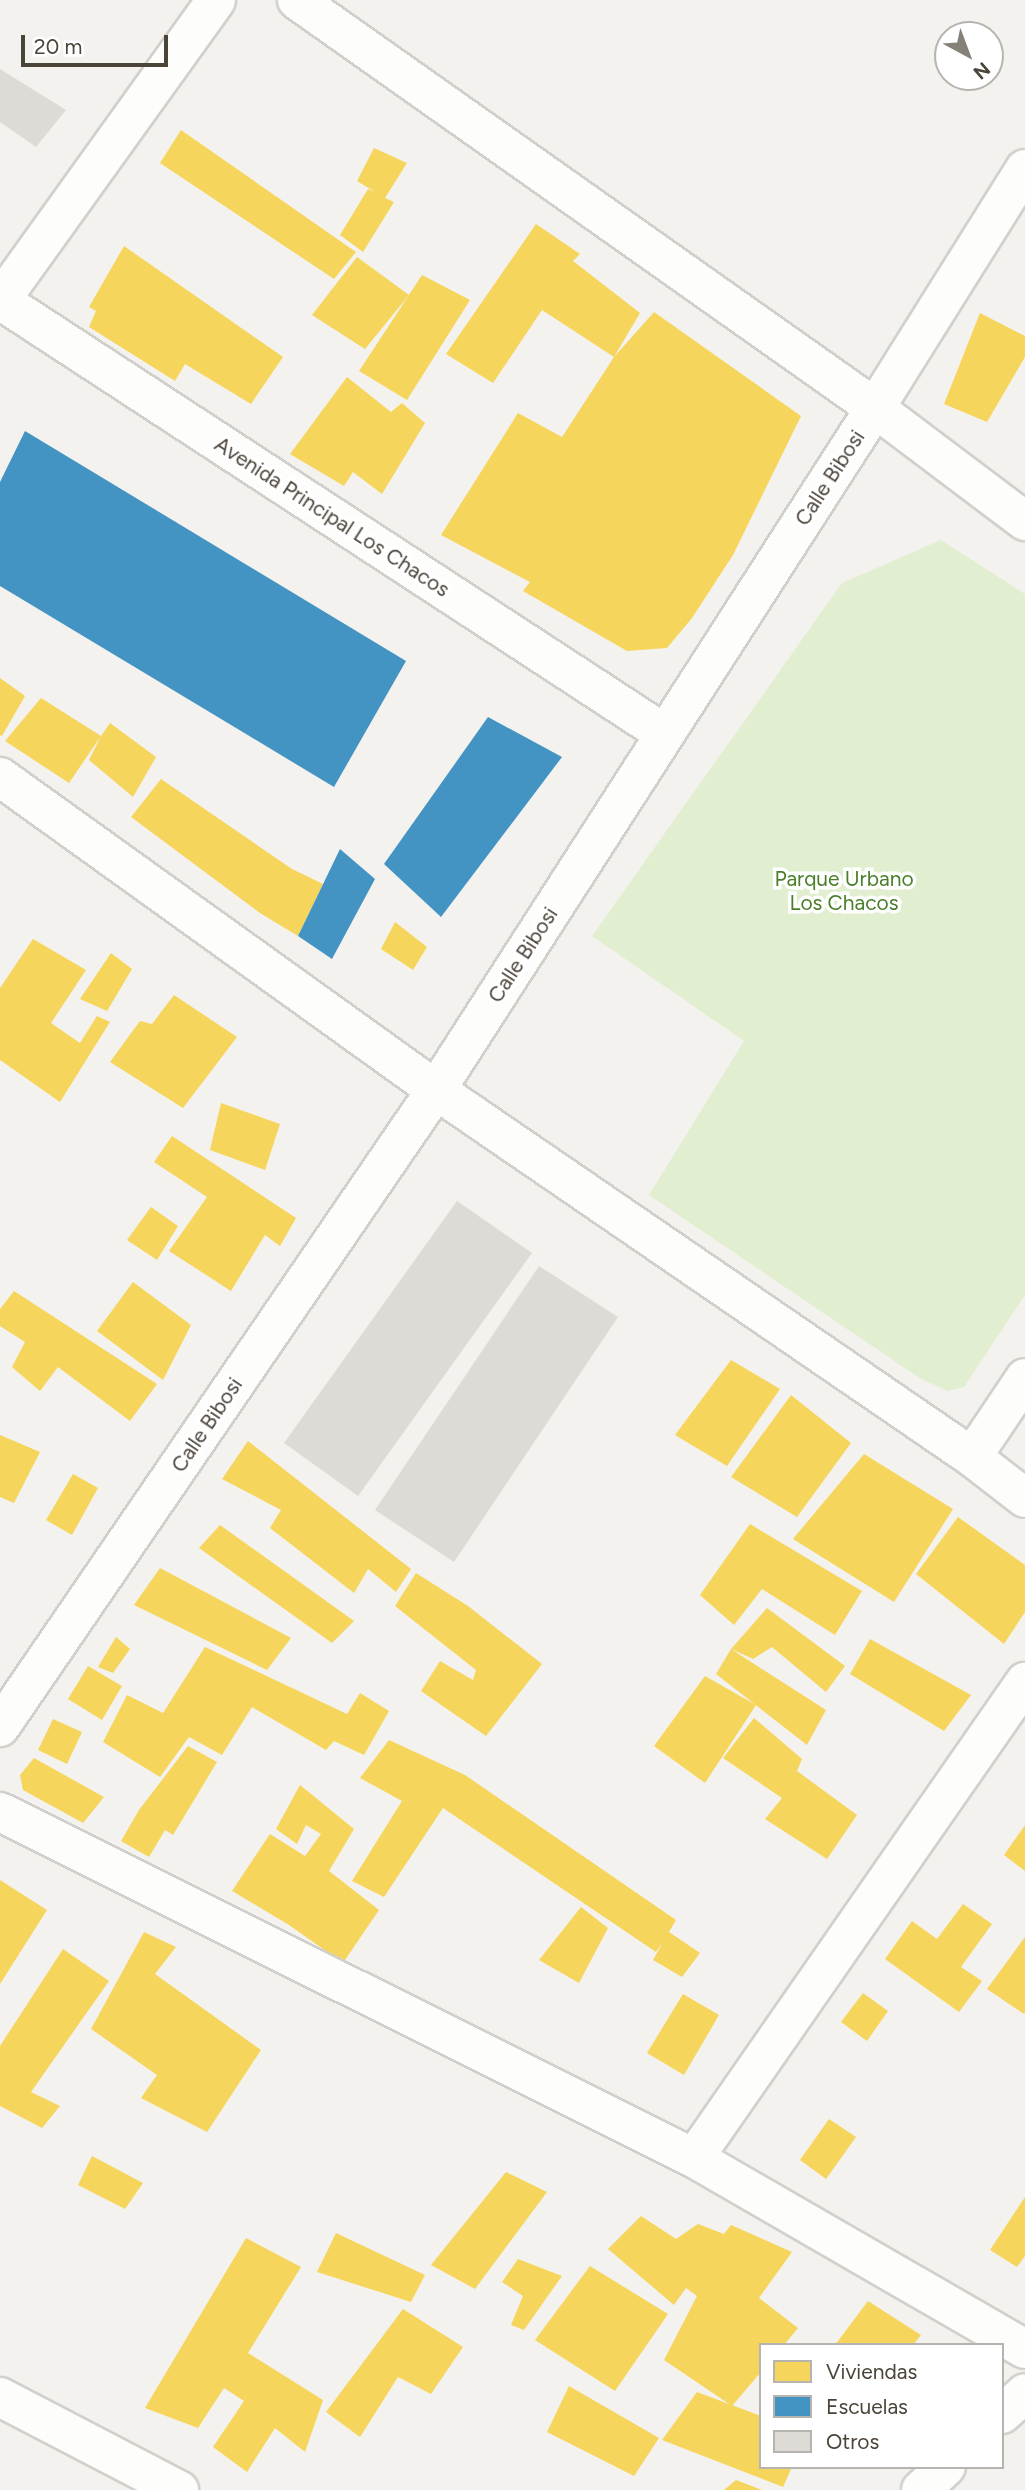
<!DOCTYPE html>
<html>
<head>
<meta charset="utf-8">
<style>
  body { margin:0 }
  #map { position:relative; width:1025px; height:2490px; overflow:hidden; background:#f4f2ee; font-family:Figtree,sans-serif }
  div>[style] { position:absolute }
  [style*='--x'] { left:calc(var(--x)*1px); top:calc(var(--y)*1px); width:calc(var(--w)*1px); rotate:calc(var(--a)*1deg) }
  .green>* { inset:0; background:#e1eecf }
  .homes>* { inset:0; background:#f6d55c }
  .schools>* { inset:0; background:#4393c3 }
  .building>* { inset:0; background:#dedbd6 }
  .roads { filter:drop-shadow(2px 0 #d2d0cb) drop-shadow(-2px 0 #d2d0cb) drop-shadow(0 2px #d2d0cb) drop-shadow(0 -2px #d2d0cb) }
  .street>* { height:38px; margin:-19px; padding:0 19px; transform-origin:19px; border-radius:19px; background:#fdfdfc }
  span { translate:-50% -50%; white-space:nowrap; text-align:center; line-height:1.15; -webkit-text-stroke:7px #fff; paint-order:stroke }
  .street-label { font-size:21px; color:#4b4439 }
  .park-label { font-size:21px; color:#4a7f2a }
  .legend { position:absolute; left:759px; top:2343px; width:245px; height:126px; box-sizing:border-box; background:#fff; border:2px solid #b7b4b0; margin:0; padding:9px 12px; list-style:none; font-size:21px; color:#4b4439 }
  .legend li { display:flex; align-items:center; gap:14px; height:35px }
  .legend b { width:35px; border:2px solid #b7b4b0 }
  .north { position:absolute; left:934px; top:21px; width:70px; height:70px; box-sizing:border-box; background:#fff; border:2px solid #b7b4b0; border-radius:50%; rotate:139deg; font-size:19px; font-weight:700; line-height:28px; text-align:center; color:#4b4439 }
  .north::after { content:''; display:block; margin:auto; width:24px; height:32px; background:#868178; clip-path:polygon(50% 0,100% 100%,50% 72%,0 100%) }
  .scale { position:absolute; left:21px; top:35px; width:147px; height:32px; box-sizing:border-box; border:4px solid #4b4439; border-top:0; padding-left:9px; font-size:21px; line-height:24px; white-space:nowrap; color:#4b4439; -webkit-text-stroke:5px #fff; paint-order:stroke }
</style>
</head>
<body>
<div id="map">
  <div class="green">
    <i style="clip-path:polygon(941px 540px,1025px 594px,1025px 1295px,964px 1387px,948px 1391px,921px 1379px,649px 1195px,744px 1041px,592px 936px,842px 583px)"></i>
  </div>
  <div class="homes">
    <i style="clip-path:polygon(181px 130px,356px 252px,334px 279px,160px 163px)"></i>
    <i style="clip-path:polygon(374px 148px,407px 163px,385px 198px,394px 202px,363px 252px,340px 235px,368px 189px,375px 192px,357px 181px)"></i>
    <i style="clip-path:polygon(536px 224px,580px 254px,573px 261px,640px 313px,614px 357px,542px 310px,493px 383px,446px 354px)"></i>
    <i style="clip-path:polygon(124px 246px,283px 357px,251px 404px,185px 364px,175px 381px,89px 327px,96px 311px,89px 307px)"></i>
    <i style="clip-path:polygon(357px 257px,409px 295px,365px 349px,312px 315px)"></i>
    <i style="clip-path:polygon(422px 275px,470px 300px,407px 400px,359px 371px)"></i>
    <i style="clip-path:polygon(654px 312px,801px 416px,733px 555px,692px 618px,667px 648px,627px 651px,523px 591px,530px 582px,441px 535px,518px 413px,562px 437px,614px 357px)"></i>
    <i style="clip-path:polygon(980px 313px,1025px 336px,1025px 357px,987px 422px,944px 404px)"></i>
    <i style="clip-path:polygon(347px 377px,391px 412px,402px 403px,425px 423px,382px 494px,353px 472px,344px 486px,290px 454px)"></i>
    <i style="clip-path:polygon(0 678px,25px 696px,2px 736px,0 735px)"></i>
    <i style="clip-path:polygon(41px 698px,101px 736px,110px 723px,156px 757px,133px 797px,89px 760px,101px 736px,69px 783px,5px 741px)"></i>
    <i style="clip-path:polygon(161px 779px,292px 869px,323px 884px,298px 936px,260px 913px,131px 817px)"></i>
    <i style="clip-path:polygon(395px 922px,427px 947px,413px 970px,381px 949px)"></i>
    <i style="clip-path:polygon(33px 939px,86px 970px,51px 1023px,80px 1043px,97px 1016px,110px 1022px,60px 1102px,0 1060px,0 988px)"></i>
    <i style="clip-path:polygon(111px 953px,132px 969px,107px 1011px,80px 999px)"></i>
    <i style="clip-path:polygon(174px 995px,237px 1037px,183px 1108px,110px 1062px,140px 1021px,152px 1024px)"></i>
    <i style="clip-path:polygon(221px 1103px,280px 1124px,265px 1170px,210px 1150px)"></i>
    <i style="clip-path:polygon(172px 1136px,296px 1218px,280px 1246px,265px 1235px,231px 1291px,169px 1251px,207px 1197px,154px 1162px)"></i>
    <i style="clip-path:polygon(151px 1207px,178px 1226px,157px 1260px,127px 1240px)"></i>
    <i style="clip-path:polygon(133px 1282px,191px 1325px,163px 1380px,97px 1331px)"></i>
    <i style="clip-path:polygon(14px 1291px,157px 1384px,130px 1421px,58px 1367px,40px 1391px,12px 1367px,25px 1342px,0 1326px,0 1309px)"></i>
    <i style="clip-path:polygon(731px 1360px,780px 1389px,727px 1466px,675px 1435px)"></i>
    <i style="clip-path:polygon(791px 1395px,851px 1443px,797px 1517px,731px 1477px)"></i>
    <i style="clip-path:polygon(0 1435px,40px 1452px,14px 1503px,0 1497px)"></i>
    <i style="clip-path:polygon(248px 1441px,411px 1569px,396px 1592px,368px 1569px,354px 1593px,270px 1528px,281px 1510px,222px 1479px)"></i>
    <i style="clip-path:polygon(864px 1454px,953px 1509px,894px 1602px,793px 1539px)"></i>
    <i style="clip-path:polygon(73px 1474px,98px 1488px,72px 1535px,46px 1520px)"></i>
    <i style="clip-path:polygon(958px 1517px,1025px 1565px,1025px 1612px,1004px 1644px,916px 1574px)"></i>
    <i style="clip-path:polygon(750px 1524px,862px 1591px,835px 1635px,762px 1589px,734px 1625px,700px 1595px)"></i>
    <i style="clip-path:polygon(220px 1525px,354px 1621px,332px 1643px,199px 1548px)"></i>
    <i style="clip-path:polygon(160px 1568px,291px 1638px,267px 1670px,134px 1605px)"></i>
    <i style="clip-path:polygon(416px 1573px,468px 1606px,542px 1664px,486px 1736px,421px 1691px,440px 1661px,473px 1680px,476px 1670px,395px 1606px)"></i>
    <i style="clip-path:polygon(767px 1608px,845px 1666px,826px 1692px,772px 1647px,753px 1659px,731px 1649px)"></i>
    <i style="clip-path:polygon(116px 1637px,130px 1649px,113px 1673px,98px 1667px)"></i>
    <i style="clip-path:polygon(870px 1639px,971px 1695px,944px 1731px,850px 1674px)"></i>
    <i style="clip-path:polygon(205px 1647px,347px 1714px,360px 1693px,389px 1711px,364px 1755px,334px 1741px,326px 1750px,252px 1707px,222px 1755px,189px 1737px,160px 1777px,103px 1742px,127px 1695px,163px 1713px)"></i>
    <i style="clip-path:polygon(731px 1649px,826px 1710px,807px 1745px,716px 1674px)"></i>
    <i style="clip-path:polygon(88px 1666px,122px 1686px,102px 1720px,68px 1699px)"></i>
    <i style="clip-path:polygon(705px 1676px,756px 1705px,705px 1783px,654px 1746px)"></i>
    <i style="clip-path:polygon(754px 1718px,802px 1759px,797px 1771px,857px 1815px,827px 1859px,765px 1819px,782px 1798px,723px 1758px)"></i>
    <i style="clip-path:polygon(53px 1719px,82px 1732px,67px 1764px,38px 1750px)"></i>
    <i style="clip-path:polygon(389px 1740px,465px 1775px,676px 1920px,669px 1932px,700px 1953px,682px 1977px,653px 1960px,663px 1942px,656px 1952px,443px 1808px,384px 1897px,352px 1881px,402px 1801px,360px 1778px)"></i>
    <i style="clip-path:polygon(188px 1746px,217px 1762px,173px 1835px,165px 1830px,149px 1857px,121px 1841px,139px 1810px)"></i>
    <i style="clip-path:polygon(34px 1758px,104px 1797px,83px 1823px,23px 1790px,20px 1775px)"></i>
    <i style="clip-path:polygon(300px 1785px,354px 1829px,329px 1871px,379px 1910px,343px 1963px,289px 1925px,232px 1891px,270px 1834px,305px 1856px,321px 1834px,306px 1825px,297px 1844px,276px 1829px)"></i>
    <i style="clip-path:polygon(1025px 1825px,1025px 1871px,1004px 1855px)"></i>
    <i style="clip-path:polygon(0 1880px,47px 1910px,0 1984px)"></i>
    <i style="clip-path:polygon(963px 1904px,992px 1924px,961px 1967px,982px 1981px,959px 2012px,885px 1959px,912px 1921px,937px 1939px)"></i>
    <i style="clip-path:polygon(581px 1907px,608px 1928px,579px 1983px,539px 1960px)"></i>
    <i style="clip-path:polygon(144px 1932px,176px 1947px,155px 1974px,261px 2050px,207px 2132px,141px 2098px,157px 2075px,91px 2029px)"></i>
    <i style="clip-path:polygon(1025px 1937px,1025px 2012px,1024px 2014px,987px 1989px)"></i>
    <i style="clip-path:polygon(63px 1949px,109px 1981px,31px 2092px,60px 2106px,42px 2128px,0 2106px,0 2046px)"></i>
    <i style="clip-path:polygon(863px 1993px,888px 2011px,867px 2041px,841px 2022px)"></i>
    <i style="clip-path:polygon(683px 1994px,719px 2015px,684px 2075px,647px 2053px)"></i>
    <i style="clip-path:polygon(829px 2119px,856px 2137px,826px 2179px,800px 2160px)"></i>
    <i style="clip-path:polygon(92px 2156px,143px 2183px,125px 2209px,78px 2185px)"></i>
    <i style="clip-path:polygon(506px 2172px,547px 2192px,475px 2289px,431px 2265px)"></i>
    <i style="clip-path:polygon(1025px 2197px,1025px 2256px,1017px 2267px,990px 2250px)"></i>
    <i style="clip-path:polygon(641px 2216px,676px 2239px,698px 2224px,724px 2234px,731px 2225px,792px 2252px,759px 2298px,798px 2328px,784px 2345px,761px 2345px,761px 2372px,732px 2406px,664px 2360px,697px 2296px,686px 2288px,674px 2305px,608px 2249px)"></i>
    <i style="clip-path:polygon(336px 2233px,425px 2275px,411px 2302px,317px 2272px)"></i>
    <i style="clip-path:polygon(246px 2238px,301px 2267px,248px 2353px,323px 2400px,305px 2452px,275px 2428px,247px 2472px,213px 2447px,244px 2401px,224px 2388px,198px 2428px,145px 2408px)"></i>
    <i style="clip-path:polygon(518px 2259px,562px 2276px,524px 2330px,511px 2325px,523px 2296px,502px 2282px)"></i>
    <i style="clip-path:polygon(590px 2266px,668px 2314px,615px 2391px,535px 2340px)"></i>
    <i style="clip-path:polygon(868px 2301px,921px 2335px,913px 2345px,835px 2345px)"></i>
    <i style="clip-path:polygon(403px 2309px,463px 2347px,431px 2394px,398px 2377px,360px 2437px,326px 2412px)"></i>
    <i style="clip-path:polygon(569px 2386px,659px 2438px,634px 2476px,547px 2432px)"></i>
    <i style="clip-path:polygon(697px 2392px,761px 2416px,761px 2467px,792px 2467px,783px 2487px,662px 2440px)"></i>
    <i style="clip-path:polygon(736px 2480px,762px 2490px,724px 2490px)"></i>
  </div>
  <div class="schools">
    <i style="clip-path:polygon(25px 431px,406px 661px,334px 787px,0 586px,0 482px)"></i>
    <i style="clip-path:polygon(488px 717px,562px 757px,441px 917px,384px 864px)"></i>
    <i style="clip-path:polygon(340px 849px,375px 879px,332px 959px,298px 936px)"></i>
  </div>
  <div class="building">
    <i style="clip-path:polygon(0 69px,66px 110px,36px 147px,0 122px)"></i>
    <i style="clip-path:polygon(457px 1201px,532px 1253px,358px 1496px,284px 1443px)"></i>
    <i style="clip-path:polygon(539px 1266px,618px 1317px,454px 1562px,375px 1510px)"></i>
  </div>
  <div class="roads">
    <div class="street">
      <i style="--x:297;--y:0;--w:707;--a:35.22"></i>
      <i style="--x:875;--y:408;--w:188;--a:37"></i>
      <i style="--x:0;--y:300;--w:794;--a:33.13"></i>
      <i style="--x:0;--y:301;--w:370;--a:-54.3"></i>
      <i style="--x:0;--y:777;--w:537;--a:35.67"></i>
      <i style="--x:436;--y:1090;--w:650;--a:34.4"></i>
      <i style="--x:972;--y:1457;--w:67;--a:37.7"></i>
      <i style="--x:972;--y:1457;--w:95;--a:-56.1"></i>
      <i style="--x:0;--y:1727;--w:772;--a:-55.61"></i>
      <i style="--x:436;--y:1090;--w:811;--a:-57.23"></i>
      <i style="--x:875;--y:408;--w:282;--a:-57.9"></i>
      <i style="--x:0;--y:1812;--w:775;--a:26.5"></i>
      <i style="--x:694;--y:2158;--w:382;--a:30"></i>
      <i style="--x:694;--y:2158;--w:580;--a:-55.19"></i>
      <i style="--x:0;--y:2397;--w:202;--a:27.5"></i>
      <i style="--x:1002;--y:2414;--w:31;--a:-42"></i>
      <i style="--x:921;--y:2490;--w:34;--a:-43"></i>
    </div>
  </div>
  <div class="street-label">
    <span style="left:830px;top:478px;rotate:-57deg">Calle Bibosi</span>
    <span style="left:332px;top:517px;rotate:33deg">Avenida Principal Los Chacos</span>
    <span style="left:523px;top:955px;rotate:-57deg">Calle Bibosi</span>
    <span style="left:207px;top:1425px;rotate:-56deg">Calle Bibosi</span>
  </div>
  <div class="park-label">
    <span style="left:844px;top:891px">Parque Urbano<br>Los Chacos</span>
  </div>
  <ul class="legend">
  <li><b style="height:19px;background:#f6d55c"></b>Viviendas</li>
  <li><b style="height:19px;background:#4393c3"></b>Escuelas</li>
  <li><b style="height:19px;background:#dedbd6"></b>Otros</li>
  </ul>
  <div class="north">N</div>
  <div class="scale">20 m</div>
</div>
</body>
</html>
